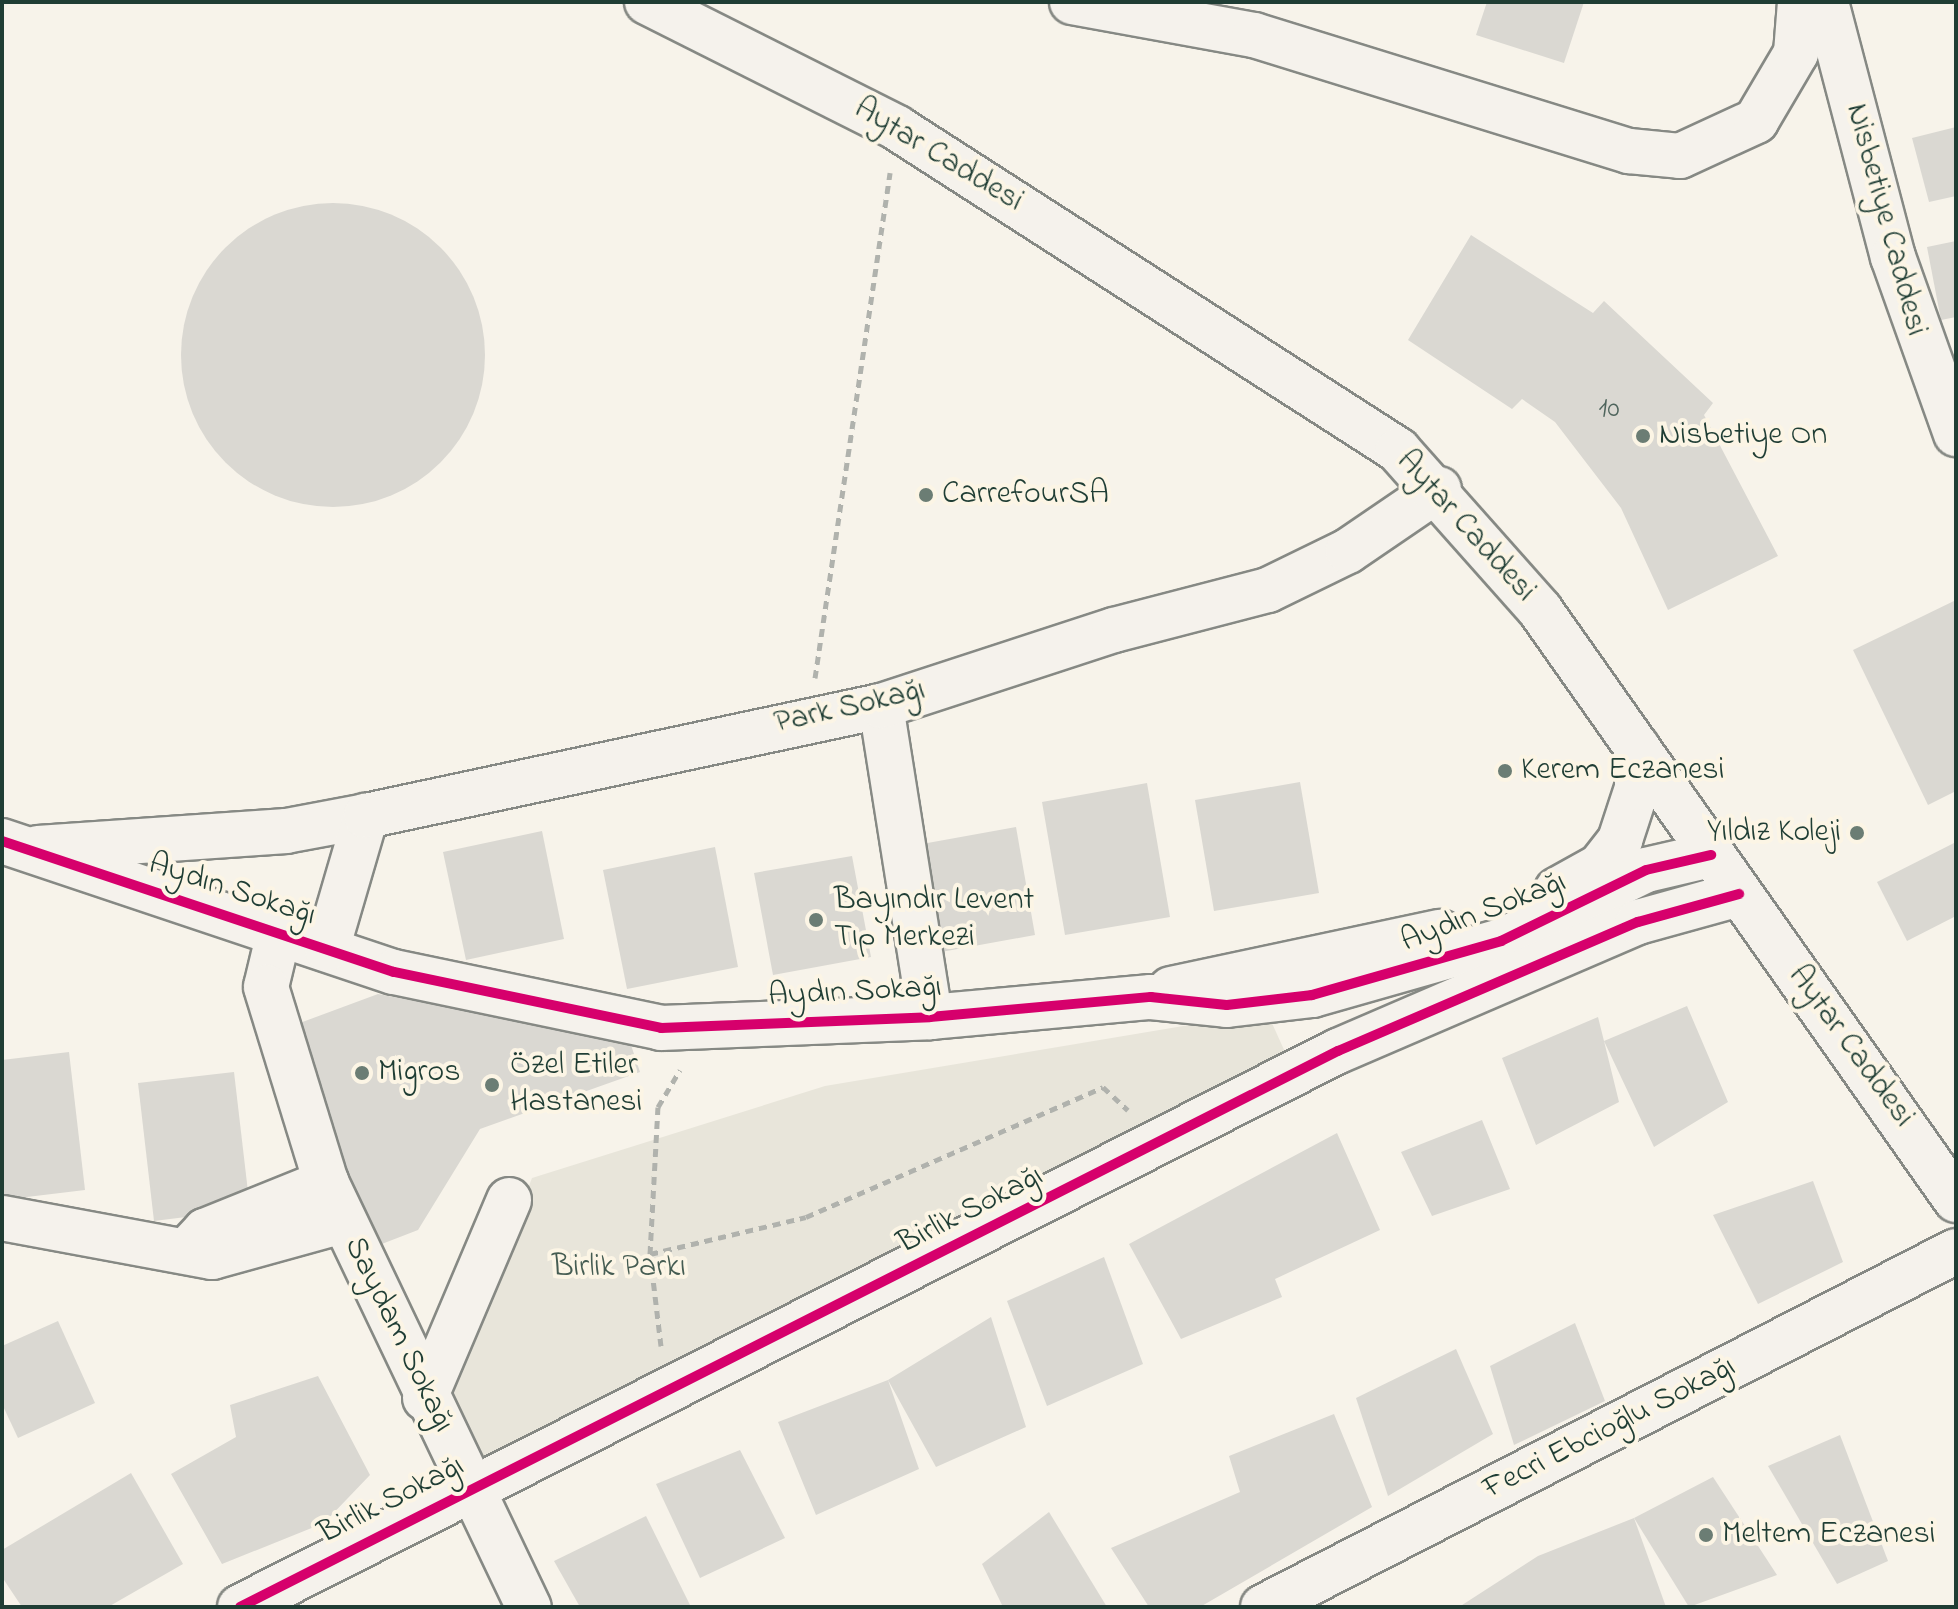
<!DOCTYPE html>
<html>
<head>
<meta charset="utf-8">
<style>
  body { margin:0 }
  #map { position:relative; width:1958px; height:1609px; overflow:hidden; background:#f7f3ea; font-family:"Indie Flower",sans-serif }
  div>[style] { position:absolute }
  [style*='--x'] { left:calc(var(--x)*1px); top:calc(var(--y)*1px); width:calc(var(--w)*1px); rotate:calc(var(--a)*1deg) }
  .green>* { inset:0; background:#e8e5da }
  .building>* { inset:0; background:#dad8d2 }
  .round { border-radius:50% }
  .path>* { height:5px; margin-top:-2.5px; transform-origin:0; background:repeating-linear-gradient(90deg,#b0b2ad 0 8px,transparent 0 14px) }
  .roads { filter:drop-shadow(2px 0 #868984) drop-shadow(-2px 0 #868984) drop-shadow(0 2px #868984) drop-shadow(0 -2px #868984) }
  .minor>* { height:44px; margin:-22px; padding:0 22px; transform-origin:22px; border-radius:22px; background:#f5f2ec }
  .major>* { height:44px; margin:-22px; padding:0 22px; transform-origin:22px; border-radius:22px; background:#f5f2ec }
  .cycleway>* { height:10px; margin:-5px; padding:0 5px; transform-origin:5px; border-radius:5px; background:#d6006c }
  .dots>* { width:22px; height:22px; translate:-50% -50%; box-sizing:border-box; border:4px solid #fcf5e5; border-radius:50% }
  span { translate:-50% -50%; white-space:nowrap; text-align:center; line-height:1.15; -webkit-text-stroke:8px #fcf5e5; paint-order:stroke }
  .number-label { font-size:28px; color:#4e645c }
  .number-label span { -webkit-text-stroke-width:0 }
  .street-label { font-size:32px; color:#1f3d34 }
  .poi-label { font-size:32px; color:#1f3d34 }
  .left { translate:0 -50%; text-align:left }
  .right { translate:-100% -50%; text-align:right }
  .park-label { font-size:32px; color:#455c52 }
  .frame { position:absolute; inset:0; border:4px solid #1f3d34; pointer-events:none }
</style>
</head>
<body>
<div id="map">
  <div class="green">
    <i style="clip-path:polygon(1267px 1012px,1290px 1063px,1143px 1125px,484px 1463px,450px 1392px,532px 1178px,825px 1086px)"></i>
  </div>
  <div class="building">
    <i style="clip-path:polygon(1487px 2px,1584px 2px,1564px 63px,1476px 35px)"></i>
    <i style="clip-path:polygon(1956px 127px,1956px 196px,1929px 202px,1912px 138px)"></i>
    <i class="round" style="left:181px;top:203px;width:304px;height:304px"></i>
    <i style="clip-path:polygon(1471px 235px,1593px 313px,1604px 301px,1713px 403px,1704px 415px,1778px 556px,1668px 610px,1621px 508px,1555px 422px,1522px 399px,1512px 409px,1408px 340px)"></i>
    <i style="clip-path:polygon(1956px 241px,1956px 317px,1941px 320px,1927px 247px)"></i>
    <i style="clip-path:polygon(1956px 600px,1956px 791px,1928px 805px,1853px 650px)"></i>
    <i style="clip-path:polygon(1300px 782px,1319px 893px,1214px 911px,1195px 800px)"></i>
    <i style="clip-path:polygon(1147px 783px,1170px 917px,1065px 935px,1042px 802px)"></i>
    <i style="clip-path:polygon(1016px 827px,1035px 935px,941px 952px,922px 844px)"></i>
    <i style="clip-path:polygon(542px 831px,564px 939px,466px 960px,443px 852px)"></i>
    <i style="clip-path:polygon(1956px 842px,1956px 916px,1907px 941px,1877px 882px)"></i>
    <i style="clip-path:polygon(715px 847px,738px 967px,627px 989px,603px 870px)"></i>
    <i style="clip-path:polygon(852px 856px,871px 957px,773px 975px,754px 873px)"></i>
    <i style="clip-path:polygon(378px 994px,630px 1042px,640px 1072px,480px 1129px,418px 1230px,374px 1247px,289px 1027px)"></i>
    <i style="clip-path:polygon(1687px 1006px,1728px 1102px,1654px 1147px,1604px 1041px,1619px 1102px,1536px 1145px,1502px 1058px,1598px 1017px,1604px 1041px)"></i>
    <i style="clip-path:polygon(69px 1052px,85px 1190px,2px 1200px,2px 1060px)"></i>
    <i style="clip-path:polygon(234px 1072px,250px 1209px,154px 1221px,138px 1083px)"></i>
    <i style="clip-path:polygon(1482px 1120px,1510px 1189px,1432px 1216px,1401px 1152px)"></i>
    <i style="clip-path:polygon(1337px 1133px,1380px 1230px,1275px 1279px,1282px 1297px,1181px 1339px,1129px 1244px)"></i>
    <i style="clip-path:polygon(1813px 1181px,1843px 1262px,1758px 1304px,1713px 1215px)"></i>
    <i style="clip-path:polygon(1104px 1257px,1143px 1364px,1047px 1406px,1007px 1301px)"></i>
    <i style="clip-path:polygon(991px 1317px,1026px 1427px,936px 1467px,888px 1380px,919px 1469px,816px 1515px,778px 1422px,888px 1380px)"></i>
    <i style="clip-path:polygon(58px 1321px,95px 1403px,18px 1438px,2px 1404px,2px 1346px)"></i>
    <i style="clip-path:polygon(1575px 1323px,1605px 1401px,1514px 1445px,1490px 1366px)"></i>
    <i style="clip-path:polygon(1456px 1349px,1493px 1434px,1388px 1496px,1356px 1398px)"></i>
    <i style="clip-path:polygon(318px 1376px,370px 1475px,324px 1523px,222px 1564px,171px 1474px,236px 1437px,230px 1405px)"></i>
    <i style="clip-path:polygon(1334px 1414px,1372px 1507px,1200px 1607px,1149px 1607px,1111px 1548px,1240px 1492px,1229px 1456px)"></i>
    <i style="clip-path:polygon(1840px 1435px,1888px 1561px,1837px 1584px,1768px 1466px)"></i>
    <i style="clip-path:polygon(740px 1450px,785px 1538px,700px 1578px,656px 1484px)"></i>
    <i style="clip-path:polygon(131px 1473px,183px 1564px,108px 1607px,22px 1607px,2px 1577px,2px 1550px)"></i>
    <i style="clip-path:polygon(1713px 1477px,1777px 1575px,1689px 1607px,1634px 1518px)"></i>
    <i style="clip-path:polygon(1049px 1512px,1107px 1607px,1003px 1607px,982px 1564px)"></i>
    <i style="clip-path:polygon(646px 1516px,691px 1607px,580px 1607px,554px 1561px)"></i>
    <i style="clip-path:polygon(1634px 1518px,1666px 1607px,1459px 1607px,1538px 1556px)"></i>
  </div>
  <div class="path">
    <i style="--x:815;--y:678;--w:511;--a:-81.55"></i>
    <i style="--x:650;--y:1254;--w:147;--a:-86.9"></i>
    <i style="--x:658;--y:1107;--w:43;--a:-59.3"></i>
    <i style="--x:661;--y:1346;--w:93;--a:-96.8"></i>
    <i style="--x:650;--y:1254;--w:160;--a:-13.3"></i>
    <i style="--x:806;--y:1217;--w:324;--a:-23.6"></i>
    <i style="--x:1103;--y:1087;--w:34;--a:43"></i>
  </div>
  <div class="roads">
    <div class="minor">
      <i style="--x:881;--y:706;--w:315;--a:81"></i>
      <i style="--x:2;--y:841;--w:413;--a:18.5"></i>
      <i style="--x:394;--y:972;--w:273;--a:11.8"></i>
      <i style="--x:661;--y:1028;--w:269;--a:-2.3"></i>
      <i style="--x:930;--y:1017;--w:222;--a:-5.2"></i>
      <i style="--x:1151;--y:997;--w:76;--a:6"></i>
      <i style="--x:1227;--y:1005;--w:86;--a:-6.7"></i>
      <i style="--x:1312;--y:995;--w:197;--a:-15.9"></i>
      <i style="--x:1501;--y:941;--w:161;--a:-26.1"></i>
      <i style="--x:1646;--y:870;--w:67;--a:-13"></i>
      <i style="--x:38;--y:848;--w:249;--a:-3.9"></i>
      <i style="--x:286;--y:831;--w:81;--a:-10.6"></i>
      <i style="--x:1557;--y:890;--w:49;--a:-29.2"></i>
      <i style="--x:1600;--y:866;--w:33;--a:-52"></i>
      <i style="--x:1620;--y:840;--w:55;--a:-71.9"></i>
      <i style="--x:1637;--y:788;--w:41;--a:-90"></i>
      <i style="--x:278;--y:937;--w:51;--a:103.5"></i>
      <i style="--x:266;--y:987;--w:204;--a:72.9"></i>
      <i style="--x:326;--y:1182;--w:471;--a:64.5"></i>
      <i style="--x:327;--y:949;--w:139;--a:-73.7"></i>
      <i style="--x:366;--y:816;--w:527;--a:-12.06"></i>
      <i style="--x:881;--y:706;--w:245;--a:-18.1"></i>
      <i style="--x:1114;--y:630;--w:159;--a:-14.6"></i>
      <i style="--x:1268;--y:590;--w:89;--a:-26"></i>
      <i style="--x:1348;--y:551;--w:110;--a:-34.3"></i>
      <i style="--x:1171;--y:989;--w:275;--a:-12"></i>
      <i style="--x:2;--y:1218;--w:214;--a:10.5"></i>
      <i style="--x:212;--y:1257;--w:136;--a:-15.4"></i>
      <i style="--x:191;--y:1246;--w:21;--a:-47"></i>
      <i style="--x:205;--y:1231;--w:131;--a:-22"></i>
      <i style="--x:425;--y:1398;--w:215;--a:-67"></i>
      <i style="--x:240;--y:1607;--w:1231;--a:-26.86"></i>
      <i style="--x:1338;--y:1051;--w:327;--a:-23.3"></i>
      <i style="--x:1638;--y:922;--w:105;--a:-15.5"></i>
      <i style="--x:1263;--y:1607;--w:779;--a:-27.19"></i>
    </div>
    <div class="major">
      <i style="--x:647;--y:2;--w:280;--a:26.7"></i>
      <i style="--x:897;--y:128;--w:596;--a:32.73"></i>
      <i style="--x:1398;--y:450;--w:214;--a:48.4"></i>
      <i style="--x:1540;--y:610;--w:722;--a:54.81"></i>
      <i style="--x:1072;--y:2;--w:185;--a:10.3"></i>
      <i style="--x:1254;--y:35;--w:393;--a:17.2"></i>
      <i style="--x:1629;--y:151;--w:51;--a:5.6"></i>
      <i style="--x:1680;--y:156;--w:84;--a:-24.7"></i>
      <i style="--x:1756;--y:121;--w:79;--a:-59.5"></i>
      <i style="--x:1796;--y:53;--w:51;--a:-85.5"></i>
      <i style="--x:1826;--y:2;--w:264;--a:75.3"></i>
      <i style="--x:1893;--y:257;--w:188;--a:70.4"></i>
    </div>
  </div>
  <div class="cycleway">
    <i style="--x:2;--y:841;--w:413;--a:18.5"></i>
    <i style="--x:394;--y:972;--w:273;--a:11.8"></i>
    <i style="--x:661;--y:1028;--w:269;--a:-2.3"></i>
    <i style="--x:930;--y:1017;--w:222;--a:-5.2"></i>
    <i style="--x:1151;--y:997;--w:76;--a:6"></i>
    <i style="--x:1227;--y:1005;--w:86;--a:-6.7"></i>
    <i style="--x:1312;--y:995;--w:197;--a:-15.9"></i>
    <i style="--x:1501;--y:941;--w:161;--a:-26.1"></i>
    <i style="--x:1646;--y:870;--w:67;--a:-13"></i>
    <i style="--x:240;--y:1607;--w:1231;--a:-26.86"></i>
    <i style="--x:1338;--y:1051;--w:327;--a:-23.3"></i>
    <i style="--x:1638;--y:922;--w:105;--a:-15.5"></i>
  </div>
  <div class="dots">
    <i style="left:1643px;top:436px;background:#6b7d74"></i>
    <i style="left:926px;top:495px;background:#6b7d74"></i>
    <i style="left:1505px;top:771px;background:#6b7d74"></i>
    <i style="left:1857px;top:833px;background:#6b7d74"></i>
    <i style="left:816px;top:920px;background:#6b7d74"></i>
    <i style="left:362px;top:1073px;background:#6b7d74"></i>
    <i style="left:492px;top:1085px;background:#6b7d74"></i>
    <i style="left:1706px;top:1535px;background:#6b7d74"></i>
  </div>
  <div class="number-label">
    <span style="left:1609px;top:410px">10</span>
  </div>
  <div class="street-label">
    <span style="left:938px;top:156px;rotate:31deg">Aytar Caddesi</span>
    <span style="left:1885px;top:220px;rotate:75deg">Nisbetiye Caddesi</span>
    <span style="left:1465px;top:527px;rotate:48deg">Aytar Caddesi</span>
    <span style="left:850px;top:708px;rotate:-13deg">Park Sokağı</span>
    <span style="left:232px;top:891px;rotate:18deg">Aydın Sokağı</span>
    <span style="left:1484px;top:913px;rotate:-21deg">Aydın Sokağı</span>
    <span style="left:855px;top:993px;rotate:-3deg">Aydın Sokağı</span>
    <span style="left:1850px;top:1047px;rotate:54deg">Aytar Caddesi</span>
    <span style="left:971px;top:1211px;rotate:-27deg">Birlik Sokağı</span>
    <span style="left:398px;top:1335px;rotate:64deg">Saydam Sokağı</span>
    <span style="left:1610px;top:1429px;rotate:-27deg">Fecri Ebcioğlu Sokağı</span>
    <span style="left:392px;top:1501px;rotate:-27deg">Birlik Sokağı</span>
  </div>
  <div class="poi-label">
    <span class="left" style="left:1659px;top:436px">Nisbetiye On</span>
    <span class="left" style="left:942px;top:495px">CarrefourSA</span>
    <span class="left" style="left:1521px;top:771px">Kerem Eczanesi</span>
    <span class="right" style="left:1841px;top:833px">Yıldız Koleji</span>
    <span class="left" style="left:834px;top:920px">Bayındır Levent<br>Tıp Merkezi</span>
    <span class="left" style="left:510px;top:1085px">Özel Etiler<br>Hastanesi</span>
    <span class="left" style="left:378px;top:1073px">Migros</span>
    <span class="left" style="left:1722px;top:1535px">Meltem Eczanesi</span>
  </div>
  <div class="park-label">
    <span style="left:619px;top:1268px">Birlik Parkı</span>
  </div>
  <div class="frame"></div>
</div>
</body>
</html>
